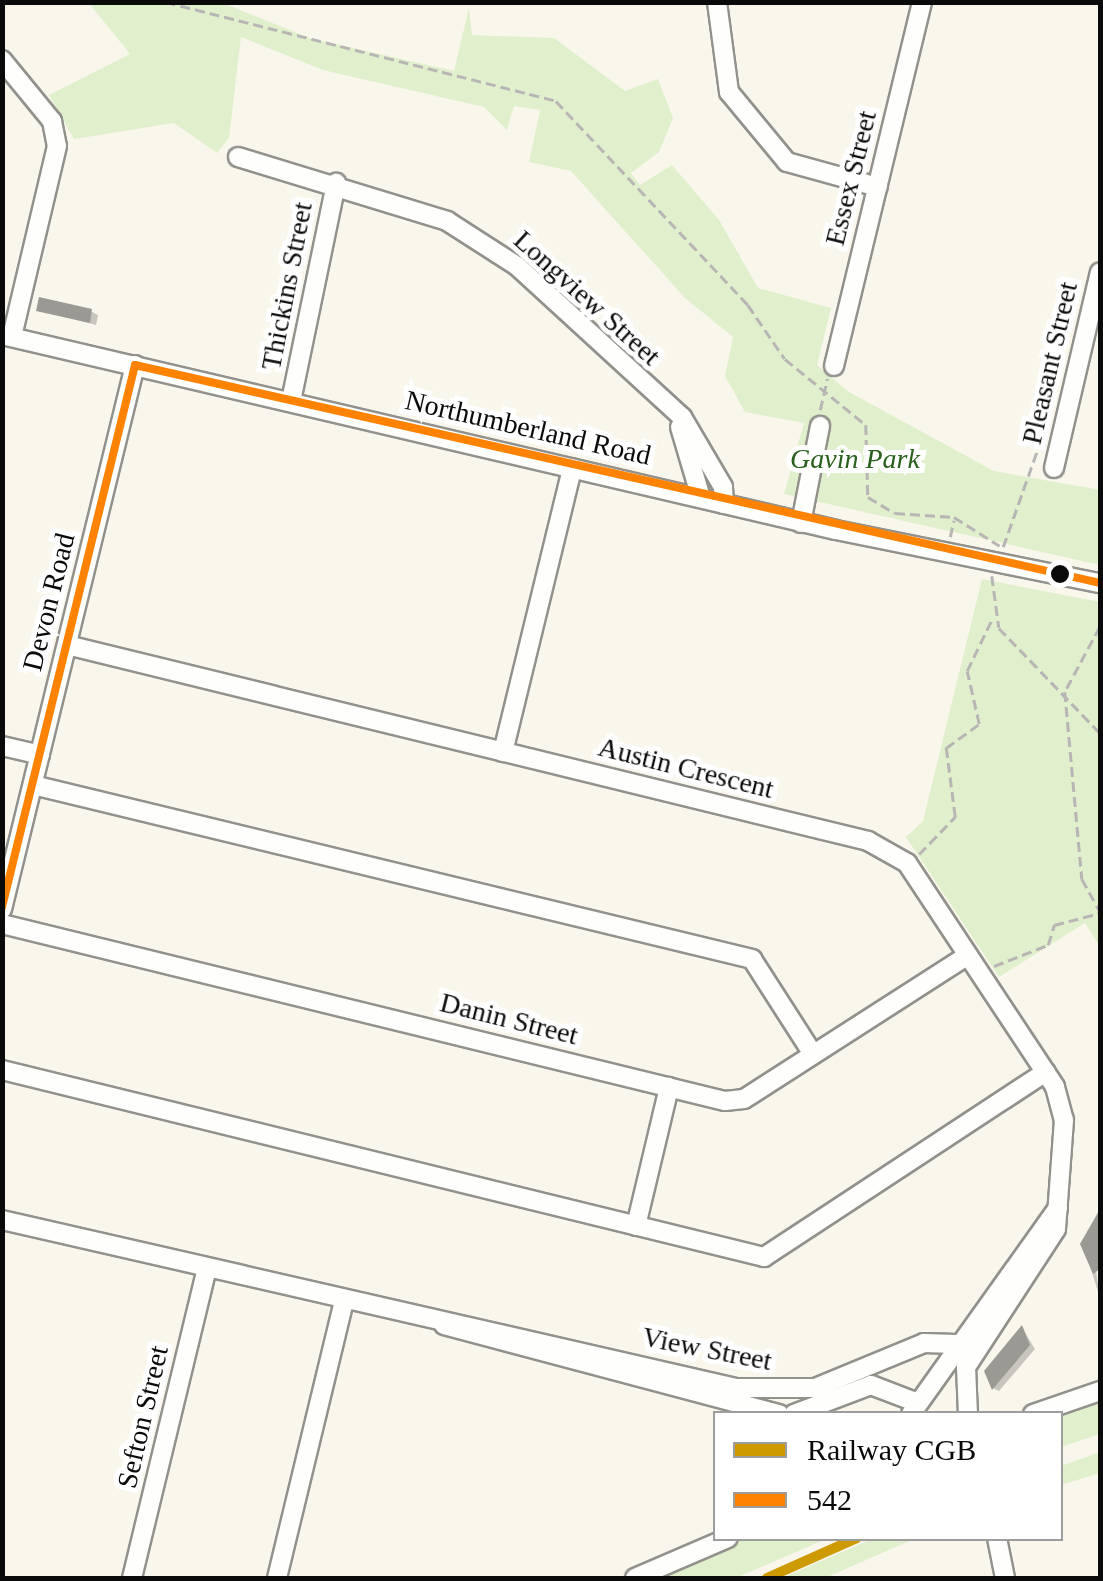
<!DOCTYPE html>
<html>
<head>
<meta charset="utf-8">
<style>
  body { margin:0 }
  #map { position:relative; width:1103px; height:1581px; overflow:hidden; background:#f9f7ec; font-family:Georgia,serif }
  div>[style] { position:absolute }
  [style*='--x'] { left:calc(var(--x)*1px); top:calc(var(--y)*1px); width:calc(var(--w)*1px); rotate:calc(var(--a)*1deg) }
  .green>* { inset:0; background:#e0efcc }
  .shadow>* { inset:0; background:#0003 }
  .building>* { inset:0; background:#9b9993 }
  .path>* { height:2.5px; margin-top:-1.25px; transform-origin:0; background:repeating-linear-gradient(90deg,#b7b6b5 0 10px,transparent 0 15px) }
  .roads { filter:drop-shadow(2px 0 #92918c) drop-shadow(-2px 0 #92918c) drop-shadow(0 2px #92918c) drop-shadow(0 -2px #92918c) }
  .minor>* { height:18px; margin:-9px; padding:0 9px; transform-origin:9px; border-radius:9px; background:#fefefc }
  .bus-1>* { height:8px; margin:-4px; padding:0 4px; transform-origin:4px; border-radius:4px; background:#ff8200 }
  .rail-1>* { height:10px; margin:-5px; padding:0 5px; transform-origin:5px; border-radius:5px; background:#ce9a02 }
  .dots>* { width:28px; height:28px; translate:-50% -50%; box-sizing:border-box; border:5px solid #fff; border-radius:50% }
  span { translate:-50% -50%; white-space:nowrap; text-align:center; line-height:1.15; -webkit-text-stroke:10px #fff; paint-order:stroke }
  .street-label { font-size:28px; color:#0a0a0a }
  .park-label { font-size:28px; color:#28601c; font-style:italic }
  .frame { position:absolute; inset:0; border:5px solid #0a0a0a; pointer-events:none }
  .legend { position:absolute; left:713px; top:1411px; width:350px; height:130px; box-sizing:border-box; background:#fff; border:2px solid #9d9d9d; margin:0; padding:12px 18px; list-style:none; font-size:30px; color:#0a0a0a }
  .legend li { display:flex; align-items:center; gap:20px; height:50px }
  .legend b { width:50px; border:2px solid #9d9d9d }
</style>
</head>
<body>
<div id="map">
  <div class="green">
    <i style="clip-path:polygon(88px 2px,223px 3px,309px 38px,454px 71px,469px 8px,472px 35px,554px 38px,625px 91px,658px 79px,673px 118px,659px 152px,631px 173px,640px 185px,672px 165px,719px 220px,758px 288px,831px 308px,817px 365px,849px 392px,994px 471px,1100px 490px,1100px 565px,784px 494px,804px 423px,745px 412px,725px 376px,733px 337px,685px 298px,571px 171px,529px 162px,540px 110px,514px 106px,507px 130px,484px 107px,323px 70px,241px 37px,229px 138px,217px 153px,174px 123px,74px 139px,49px 95px,130px 54px)"></i>
    <i style="clip-path:polygon(982px 579px,1100px 602px,1100px 947px,1085px 923px,999px 977px,906px 837px,923px 821px)"></i>
    <i style="clip-path:polygon(1100px 1395px,1100px 1434px,1061px 1447px,1060px 1414px)"></i>
    <i style="clip-path:polygon(1100px 1452px,1100px 1473px,1061px 1485px,1061px 1466px)"></i>
    <i style="clip-path:polygon(744px 1539px,826px 1539px,736px 1578px,653px 1578px)"></i>
    <i style="clip-path:polygon(872px 1539px,914px 1539px,825px 1578px,782px 1578px)"></i>
  </div>
  <div class="shadow">
    <i style="clip-path:polygon(38px 310px,92px 312px,98px 315px,96px 325px)"></i>
    <i style="clip-path:polygon(1098px 1219px,1095px 1263px,1100px 1298px,1083px 1244px)"></i>
    <i style="clip-path:polygon(1022px 1328px,1035px 1349px,999px 1391px,993px 1388px)"></i>
  </div>
  <div class="building">
    <i style="clip-path:polygon(39px 297px,92px 309px,90px 323px,36px 311px)"></i>
    <i style="clip-path:polygon(1100px 1209px,1100px 1269px,1093px 1274px,1080px 1244px)"></i>
    <i style="clip-path:polygon(1022px 1325px,1030px 1345px,992px 1390px,984px 1371px)"></i>
  </div>
  <div class="path">
    <i style="--x:166;--y:2;--w:402;--a:14.2"></i>
    <i style="--x:556;--y:101;--w:280;--a:46.7"></i>
    <i style="--x:748;--y:305;--w:65;--a:55.6"></i>
    <i style="--x:785;--y:359;--w:104;--a:39.2"></i>
    <i style="--x:866;--y:425;--w:72;--a:88.4"></i>
    <i style="--x:868;--y:497;--w:31;--a:31"></i>
    <i style="--x:895;--y:513;--w:59;--a:3.9"></i>
    <i style="--x:954;--y:517;--w:54;--a:32.2"></i>
    <i style="--x:820;--y:410;--w:32;--a:-77"></i>
    <i style="--x:950;--y:537;--w:17;--a:-77"></i>
    <i style="--x:1003;--y:547;--w:120;--a:-70.5"></i>
    <i style="--x:992;--y:576;--w:52;--a:82.3"></i>
    <i style="--x:999;--y:628;--w:146;--a:46.1"></i>
    <i style="--x:1100;--y:627;--w:74;--a:118.3"></i>
    <i style="--x:1065;--y:692;--w:188;--a:84.8"></i>
    <i style="--x:1082;--y:879;--w:38;--a:61"></i>
    <i style="--x:919;--y:854;--w:52;--a:-45.8"></i>
    <i style="--x:955;--y:817;--w:70;--a:-97.4"></i>
    <i style="--x:946;--y:748;--w:41;--a:-36"></i>
    <i style="--x:979;--y:724;--w:54;--a:-102.8"></i>
    <i style="--x:967;--y:671;--w:60;--a:-64.3"></i>
    <i style="--x:994;--y:966;--w:58;--a:-21.3"></i>
    <i style="--x:1048;--y:945;--w:21;--a:-73"></i>
    <i style="--x:1054;--y:925;--w:48;--a:-14.6"></i>
  </div>
  <div class="roads">
    <div class="minor">
      <i style="--x:717;--y:2;--w:91;--a:82.4"></i>
      <i style="--x:729;--y:92;--w:91;--a:50.4"></i>
      <i style="--x:787;--y:162;--w:94;--a:15.4"></i>
      <i style="--x:2;--y:60;--w:79;--a:50.7"></i>
      <i style="--x:52;--y:121;--w:25;--a:79"></i>
      <i style="--x:57;--y:146;--w:196;--a:103.3"></i>
      <i style="--x:238;--y:157;--w:219;--a:17"></i>
      <i style="--x:447;--y:221;--w:83;--a:32.7"></i>
      <i style="--x:517;--y:266;--w:224;--a:42.5"></i>
      <i style="--x:682;--y:417;--w:81;--a:59.6"></i>
      <i style="--x:723;--y:487;--w:17;--a:87"></i>
      <i style="--x:2;--y:335;--w:856;--a:13.16"></i>
      <i style="--x:836;--y:530;--w:269;--a:11.4"></i>
      <i style="--x:834;--y:366;--w:374;--a:-76.4"></i>
      <i style="--x:291;--y:401;--w:223;--a:-78.3"></i>
      <i style="--x:680;--y:427;--w:74;--a:73.5"></i>
      <i style="--x:1054;--y:468;--w:201;--a:-76.8"></i>
      <i style="--x:801;--y:523;--w:99;--a:-78.9"></i>
      <i style="--x:67;--y:645;--w:825;--a:13.75"></i>
      <i style="--x:868;--y:841;--w:45;--a:29.4"></i>
      <i style="--x:907;--y:863;--w:268;--a:56.5"></i>
      <i style="--x:1055;--y:1087;--w:34;--a:75"></i>
      <i style="--x:1064;--y:1120;--w:109;--a:94.2"></i>
      <i style="--x:1056;--y:1229;--w:165;--a:123.1"></i>
      <i style="--x:966;--y:1367;--w:47;--a:87.6"></i>
      <i style="--x:2;--y:746;--w:39;--a:13"></i>
      <i style="--x:503;--y:752;--w:292;--a:-76.3"></i>
      <i style="--x:33;--y:785;--w:740;--a:13.6"></i>
      <i style="--x:752;--y:959;--w:113;--a:57.3"></i>
      <i style="--x:2;--y:909;--w:560;--a:-76.26"></i>
      <i style="--x:2;--y:924;--w:744;--a:13.76"></i>
      <i style="--x:725;--y:1101;--w:19;--a:-6"></i>
      <i style="--x:744;--y:1099;--w:266;--a:-32.7"></i>
      <i style="--x:2;--y:1070;--w:785;--a:13.79"></i>
      <i style="--x:764;--y:1257;--w:337;--a:-33.3"></i>
      <i style="--x:2;--y:1220;--w:753;--a:12.89"></i>
      <i style="--x:736;--y:1388;--w:79;--a:0"></i>
      <i style="--x:815;--y:1388;--w:118;--a:-22.4"></i>
      <i style="--x:924;--y:1343;--w:32;--a:2"></i>
      <i style="--x:636;--y:1226;--w:143;--a:-76.6"></i>
      <i style="--x:444;--y:1325;--w:347;--a:14.9"></i>
      <i style="--x:794;--y:1414;--w:82;--a:-20.6"></i>
      <i style="--x:871;--y:1385;--w:50;--a:21"></i>
      <i style="--x:911;--y:1414;--w:253;--a:-54.5"></i>
      <i style="--x:1033;--y:1414;--w:71;--a:-18.9"></i>
      <i style="--x:997;--y:1538;--w:41;--a:78.7"></i>
      <i style="--x:132;--y:1578;--w:319;--a:-76.4"></i>
      <i style="--x:277;--y:1578;--w:284;--a:-76.4"></i>
      <i style="--x:635;--y:1578;--w:101;--a:-23.3"></i>
    </div>
  </div>
  <div class="bus-1">
    <i style="--x:135;--y:365;--w:989;--a:12.73"></i>
    <i style="--x:2;--y:907;--w:558;--a:-76.21"></i>
  </div>
  <div class="rail-1">
    <i style="--x:767;--y:1578;--w:98;--a:-24"></i>
  </div>
  <div class="dots">
    <i style="left:1060px;top:574px;background:#0a0a0a"></i>
  </div>
  <div class="street-label">
    <span style="left:851px;top:178px;rotate:-76deg">Essex Street</span>
    <span style="left:287px;top:286px;rotate:-79deg">Thickins Street</span>
    <span style="left:587px;top:298px;rotate:42deg">Longview Street</span>
    <span style="left:1050px;top:363px;rotate:-77deg">Pleasant Street</span>
    <span style="left:528px;top:428px;rotate:13deg">Northumberland Road</span>
    <span style="left:49px;top:602px;rotate:-76deg">Devon Road</span>
    <span style="left:686px;top:768px;rotate:14deg">Austin Crescent</span>
    <span style="left:509px;top:1019px;rotate:14deg">Danin Street</span>
    <span style="left:707px;top:1349px;rotate:11deg">View Street</span>
    <span style="left:143px;top:1417px;rotate:-77deg">Sefton Street</span>
  </div>
  <div class="park-label">
    <span style="left:855px;top:459px">Gavin Park</span>
  </div>
  <div class="frame"></div>
  <ul class="legend">
  <li><b style="height:12px;background:#ce9a02"></b>Railway CGB</li>
  <li><b style="height:12px;background:#ff8200"></b>542</li>
  </ul>
</div>
</body>
</html>
